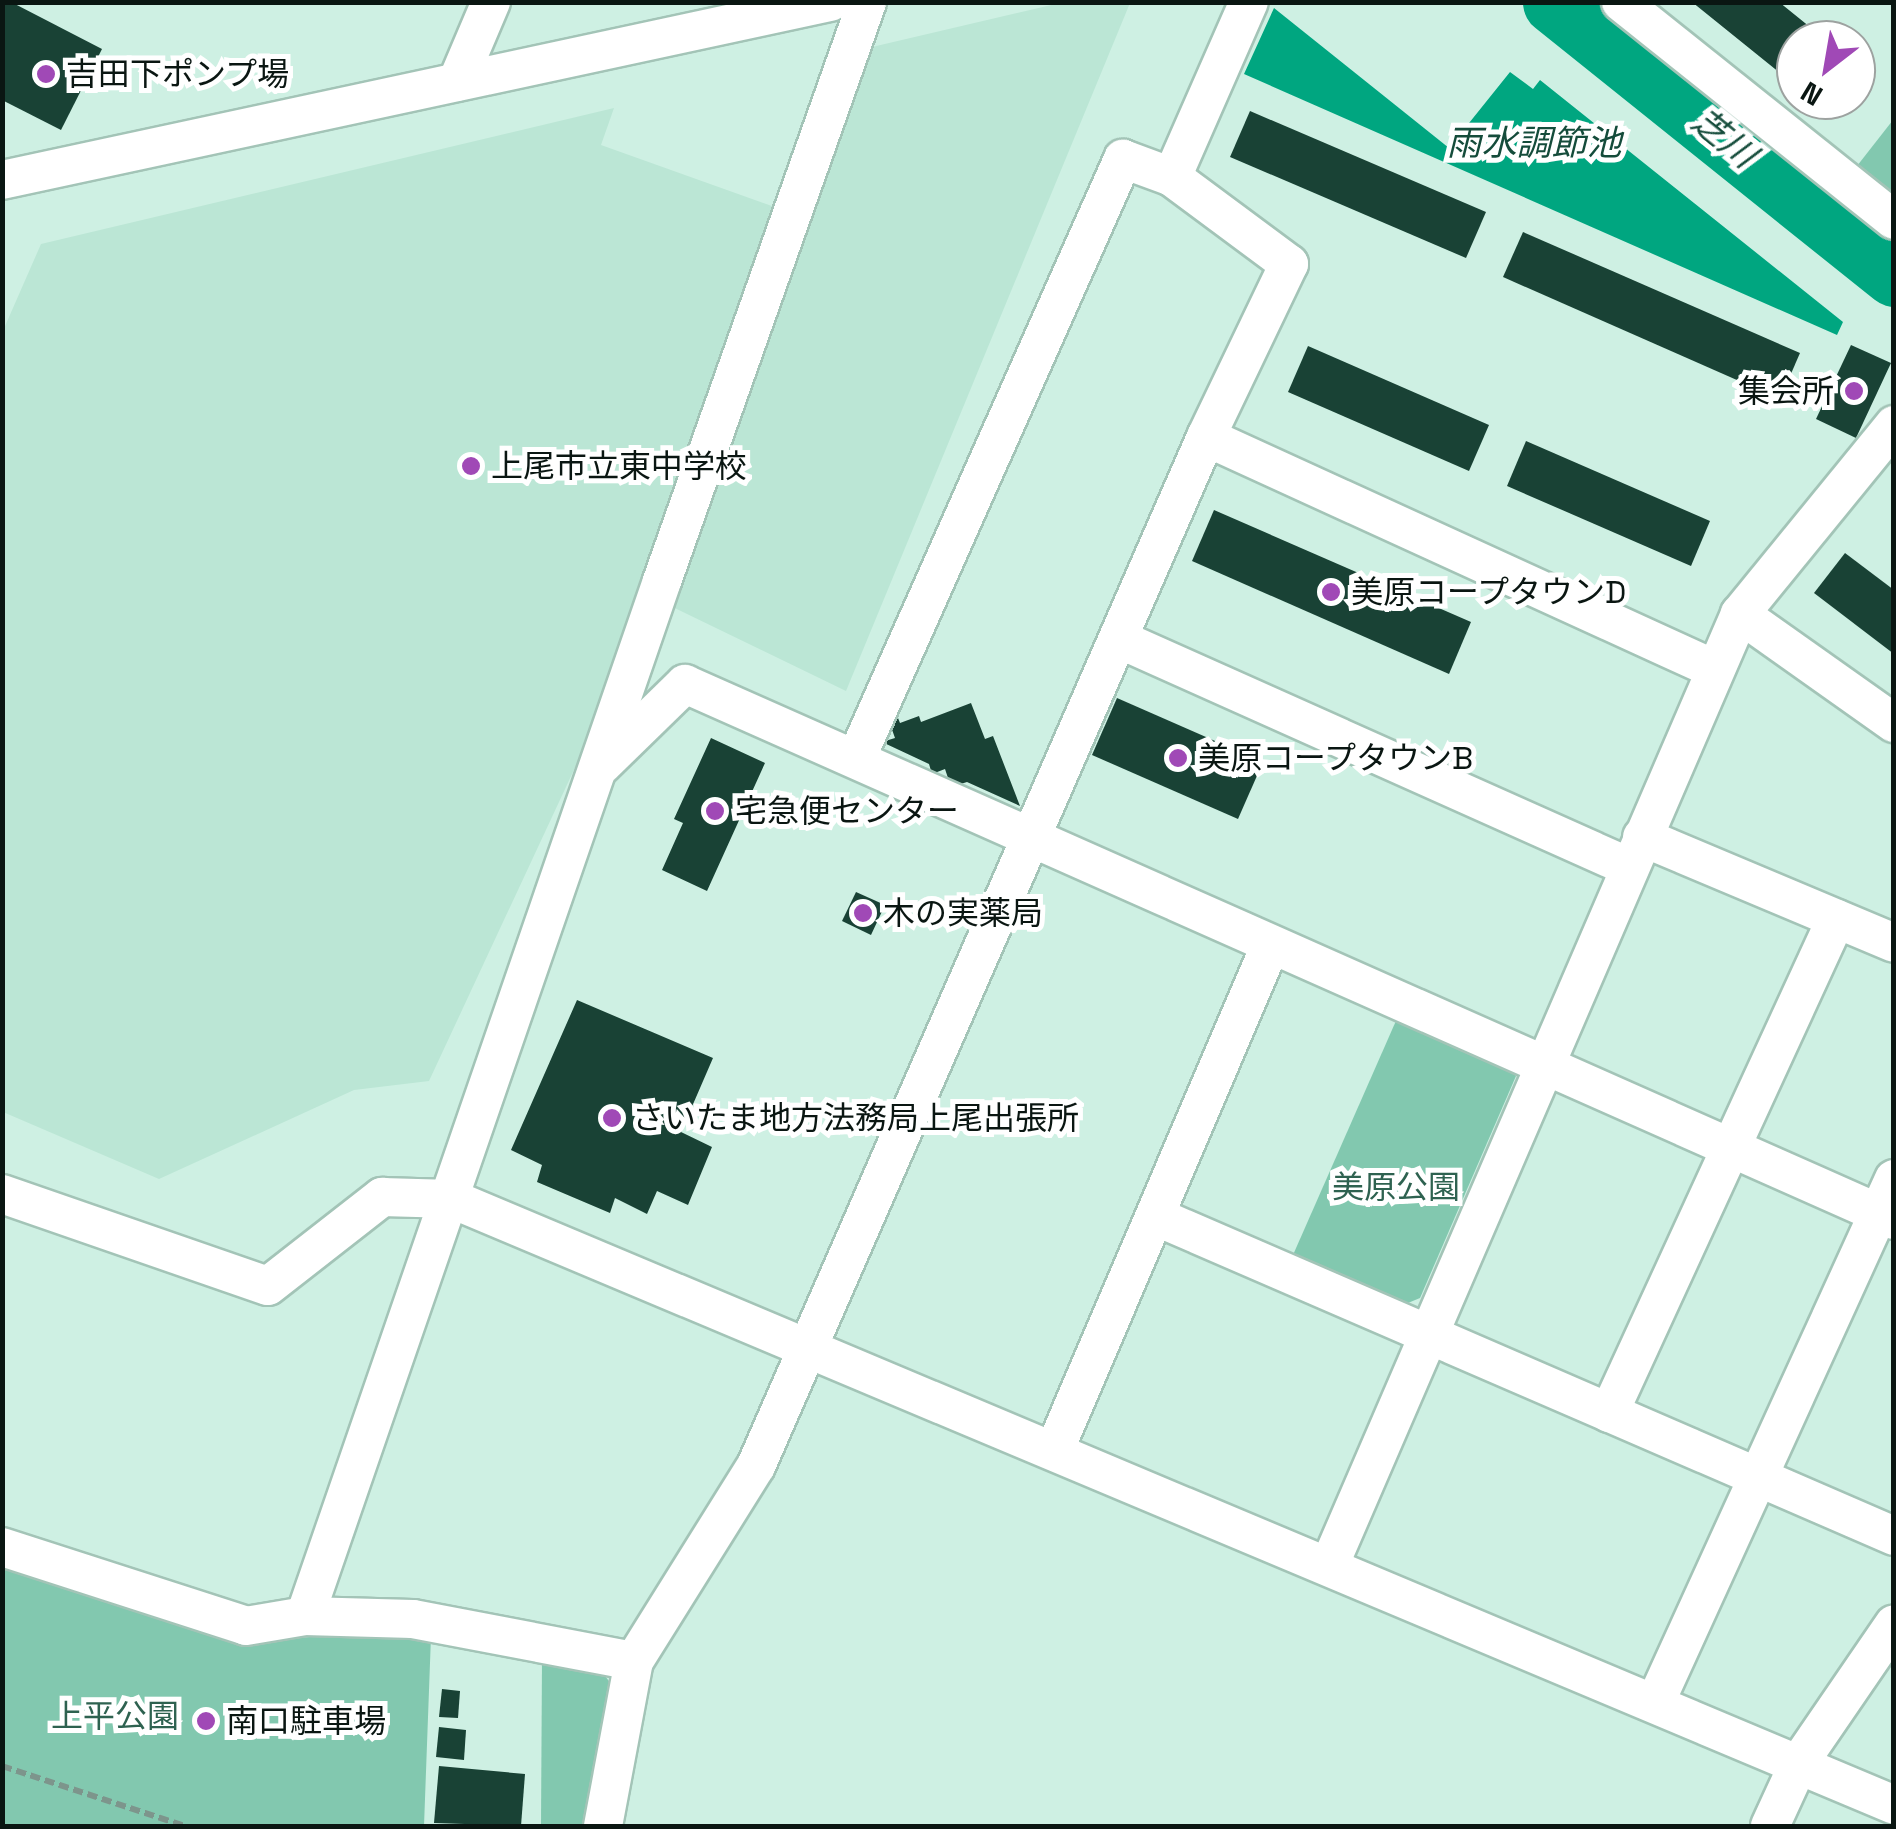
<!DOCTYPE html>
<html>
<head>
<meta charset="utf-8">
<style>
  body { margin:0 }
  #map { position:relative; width:1896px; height:1829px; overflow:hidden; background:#cef0e3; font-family:"Space Grotesk","Noto Sans JP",sans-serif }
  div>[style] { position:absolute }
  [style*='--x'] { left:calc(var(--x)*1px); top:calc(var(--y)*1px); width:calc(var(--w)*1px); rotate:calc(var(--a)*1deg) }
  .built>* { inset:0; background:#bbe6d5 }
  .green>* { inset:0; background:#82c8af }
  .water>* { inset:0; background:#00a680 }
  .river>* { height:65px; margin:-32.5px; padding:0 32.5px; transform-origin:32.5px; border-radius:32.5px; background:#00a680 }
  .building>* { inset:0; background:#194235 }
  .path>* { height:6px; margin-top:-3px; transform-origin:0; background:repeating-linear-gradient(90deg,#7d958c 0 10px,transparent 0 15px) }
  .roads { filter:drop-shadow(2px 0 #a3c4b7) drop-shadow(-2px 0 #a3c4b7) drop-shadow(0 2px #a3c4b7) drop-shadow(0 -2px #a3c4b7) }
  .minor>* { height:38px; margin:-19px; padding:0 19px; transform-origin:19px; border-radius:19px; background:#fff }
  .dots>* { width:28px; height:28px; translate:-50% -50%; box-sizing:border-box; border:5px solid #fff; border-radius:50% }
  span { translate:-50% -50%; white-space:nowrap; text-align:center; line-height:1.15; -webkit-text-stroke:10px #fff; paint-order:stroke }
  .poi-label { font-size:32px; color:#0a1612 }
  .left { translate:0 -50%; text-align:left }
  .right { translate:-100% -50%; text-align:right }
  .park-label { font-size:32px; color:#2e6250 }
  .water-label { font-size:35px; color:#154c3b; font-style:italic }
  .frame { position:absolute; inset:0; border:5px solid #0a1612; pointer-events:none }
  .north { position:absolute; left:1776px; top:20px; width:100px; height:100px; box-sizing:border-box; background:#fff; border:2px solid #9da2a0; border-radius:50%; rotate:211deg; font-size:28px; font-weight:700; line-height:40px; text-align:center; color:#0a1612 }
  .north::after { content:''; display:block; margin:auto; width:35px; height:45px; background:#a049b6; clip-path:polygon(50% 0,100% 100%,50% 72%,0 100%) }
</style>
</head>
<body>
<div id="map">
  <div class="built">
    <i style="clip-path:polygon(1060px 3px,1130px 3px,846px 691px,654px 598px,429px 1081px,354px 1090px,159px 1179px,3px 1112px,2px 333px,41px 244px,614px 108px,601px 145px,811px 220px,872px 47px)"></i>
  </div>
  <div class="green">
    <i style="clip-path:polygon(1893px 120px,1893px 196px,1857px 166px)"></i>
    <i style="clip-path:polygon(1399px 1014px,1507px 1062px,1516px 1076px,1420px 1298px,1403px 1305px,1293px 1255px)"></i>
    <i style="clip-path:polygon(3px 1561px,243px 1642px,323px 1636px,431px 1636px,424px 1826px,3px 1826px)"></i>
    <i style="clip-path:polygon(542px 1659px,601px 1670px,613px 1687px,587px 1826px,541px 1826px)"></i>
  </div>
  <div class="water">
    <i style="clip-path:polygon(1274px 8px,1449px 148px,1510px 72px,1533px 89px,1540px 80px,1843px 322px,1837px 335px,1244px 74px)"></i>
  </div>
  <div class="river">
    <i style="--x:1555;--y:2;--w:435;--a:38.7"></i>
  </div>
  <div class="building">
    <i style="clip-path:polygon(2px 2px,11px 2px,102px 49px,61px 130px,2px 100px)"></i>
    <i style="clip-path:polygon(1692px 2px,1779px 2px,1826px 40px,1796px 40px,1796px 86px)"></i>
    <i style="clip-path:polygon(1250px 111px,1486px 212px,1466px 258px,1230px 157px)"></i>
    <i style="clip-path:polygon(1523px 232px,1800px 353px,1780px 399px,1503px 277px)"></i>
    <i style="clip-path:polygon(1851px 345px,1891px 363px,1856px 438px,1816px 419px)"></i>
    <i style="clip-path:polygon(1308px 346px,1489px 425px,1469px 471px,1288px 392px)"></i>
    <i style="clip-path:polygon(1526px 441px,1710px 521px,1691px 566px,1507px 486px)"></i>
    <i style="clip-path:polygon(1214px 510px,1471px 622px,1449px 674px,1192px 561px)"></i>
    <i style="clip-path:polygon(1845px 553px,1894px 590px,1894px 654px,1814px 593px)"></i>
    <i style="clip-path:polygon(1117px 698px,1263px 762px,1238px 819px,1092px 755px)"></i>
    <i style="clip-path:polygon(971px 703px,985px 739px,993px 736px,1020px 806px,967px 782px,951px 787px,945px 769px,932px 774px,929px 764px,882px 742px,895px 738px,889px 721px,898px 718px,900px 723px,919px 716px,921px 722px)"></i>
    <i style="clip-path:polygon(711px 738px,765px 763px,707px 891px,662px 870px,683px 823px,674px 819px)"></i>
    <i style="clip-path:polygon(856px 892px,885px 905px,871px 935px,842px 921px)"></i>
    <i style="clip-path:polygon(577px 1000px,713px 1058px,681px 1132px,712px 1147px,688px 1205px,657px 1191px,647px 1214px,615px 1198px,610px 1213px,537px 1182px,542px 1165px,511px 1150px)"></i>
    <i style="clip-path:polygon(442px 1689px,460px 1691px,458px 1718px,439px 1717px)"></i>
    <i style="clip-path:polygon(439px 1727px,466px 1730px,464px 1760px,436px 1757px)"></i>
    <i style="clip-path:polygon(439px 1766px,525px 1774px,521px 1826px,434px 1823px)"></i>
  </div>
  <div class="path">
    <i style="--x:2;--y:1766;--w:192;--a:18.2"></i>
  </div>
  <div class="roads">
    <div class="minor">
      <i style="--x:1621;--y:2;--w:349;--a:38.6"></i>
      <i style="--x:457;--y:82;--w:87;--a:-67"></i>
      <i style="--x:2;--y:180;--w:847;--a:-12.13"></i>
      <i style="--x:1206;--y:437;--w:558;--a:24.55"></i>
      <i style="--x:1740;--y:614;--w:189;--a:35.3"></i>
      <i style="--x:1119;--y:639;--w:559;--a:24.09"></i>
      <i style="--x:856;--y:759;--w:657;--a:-66.01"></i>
      <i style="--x:1123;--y:159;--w:52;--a:20.2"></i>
      <i style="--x:602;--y:765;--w:116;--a:-44.3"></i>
      <i style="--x:685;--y:684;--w:1322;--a:23.91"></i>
      <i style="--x:1642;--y:837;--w:273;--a:22.8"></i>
      <i style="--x:2;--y:1194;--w:281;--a:19.1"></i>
      <i style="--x:268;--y:1286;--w:145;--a:-38"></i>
      <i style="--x:382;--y:1197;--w:70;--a:1.6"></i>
      <i style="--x:452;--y:1199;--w:1564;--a:22.79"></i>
      <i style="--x:1155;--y:1216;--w:805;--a:23.41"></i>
      <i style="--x:1609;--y:1413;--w:544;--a:-65.32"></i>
      <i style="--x:1054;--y:1451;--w:551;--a:-66.83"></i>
      <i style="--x:2;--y:1547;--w:256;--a:17.9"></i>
      <i style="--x:246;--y:1626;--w:60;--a:-9.6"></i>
      <i style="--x:305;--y:1616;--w:108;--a:1.6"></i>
      <i style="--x:413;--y:1619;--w:225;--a:10.8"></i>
      <i style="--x:1329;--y:1566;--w:1037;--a:-66.65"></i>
      <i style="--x:1740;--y:614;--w:244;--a:-50.8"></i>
      <i style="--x:305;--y:1616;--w:1095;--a:-70.97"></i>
      <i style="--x:662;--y:581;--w:614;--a:-70.5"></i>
      <i style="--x:1655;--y:1703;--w:576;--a:-65.48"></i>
      <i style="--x:603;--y:1826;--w:168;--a:-79.4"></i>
      <i style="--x:634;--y:1661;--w:230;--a:-58"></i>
      <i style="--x:756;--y:1466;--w:1123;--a:-66.38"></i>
      <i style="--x:1206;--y:437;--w:192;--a:-64.4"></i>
      <i style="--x:1289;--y:264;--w:146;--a:-143.4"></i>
      <i style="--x:1172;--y:177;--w:191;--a:-66.3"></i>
      <i style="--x:1770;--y:1826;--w:69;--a:-65.3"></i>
      <i style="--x:1799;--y:1763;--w:168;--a:-55.6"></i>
    </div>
  </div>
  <div class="dots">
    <i style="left:46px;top:74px;background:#a049b6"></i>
    <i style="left:1854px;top:391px;background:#a049b6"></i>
    <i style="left:471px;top:466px;background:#a049b6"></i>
    <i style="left:1331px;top:592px;background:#a049b6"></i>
    <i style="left:1178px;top:758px;background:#a049b6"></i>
    <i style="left:715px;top:811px;background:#a049b6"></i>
    <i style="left:863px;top:913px;background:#a049b6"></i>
    <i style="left:612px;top:1118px;background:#a049b6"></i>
    <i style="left:206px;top:1721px;background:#a049b6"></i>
  </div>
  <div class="poi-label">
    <span class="left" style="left:66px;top:74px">吉田下ポンプ場</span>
    <span class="right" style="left:1834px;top:391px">集会所</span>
    <span class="left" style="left:491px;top:466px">上尾市立東中学校</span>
    <span class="left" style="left:1351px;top:592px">美原コープタウンD</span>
    <span class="left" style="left:1198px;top:758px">美原コープタウンB</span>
    <span class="left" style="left:735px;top:811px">宅急便センター</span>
    <span class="left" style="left:883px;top:913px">木の実薬局</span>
    <span class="left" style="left:632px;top:1118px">さいたま地方法務局上尾出張所</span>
    <span class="left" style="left:226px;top:1721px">南口駐車場</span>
  </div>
  <div class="park-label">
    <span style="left:1396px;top:1187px">美原公園</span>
    <span style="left:115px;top:1716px">上平公園</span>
  </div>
  <div class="water-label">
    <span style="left:1724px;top:138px;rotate:39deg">芝川</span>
    <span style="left:1534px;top:143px">雨水調節池</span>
  </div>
  <div class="frame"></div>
  <div class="north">N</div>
</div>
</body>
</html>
